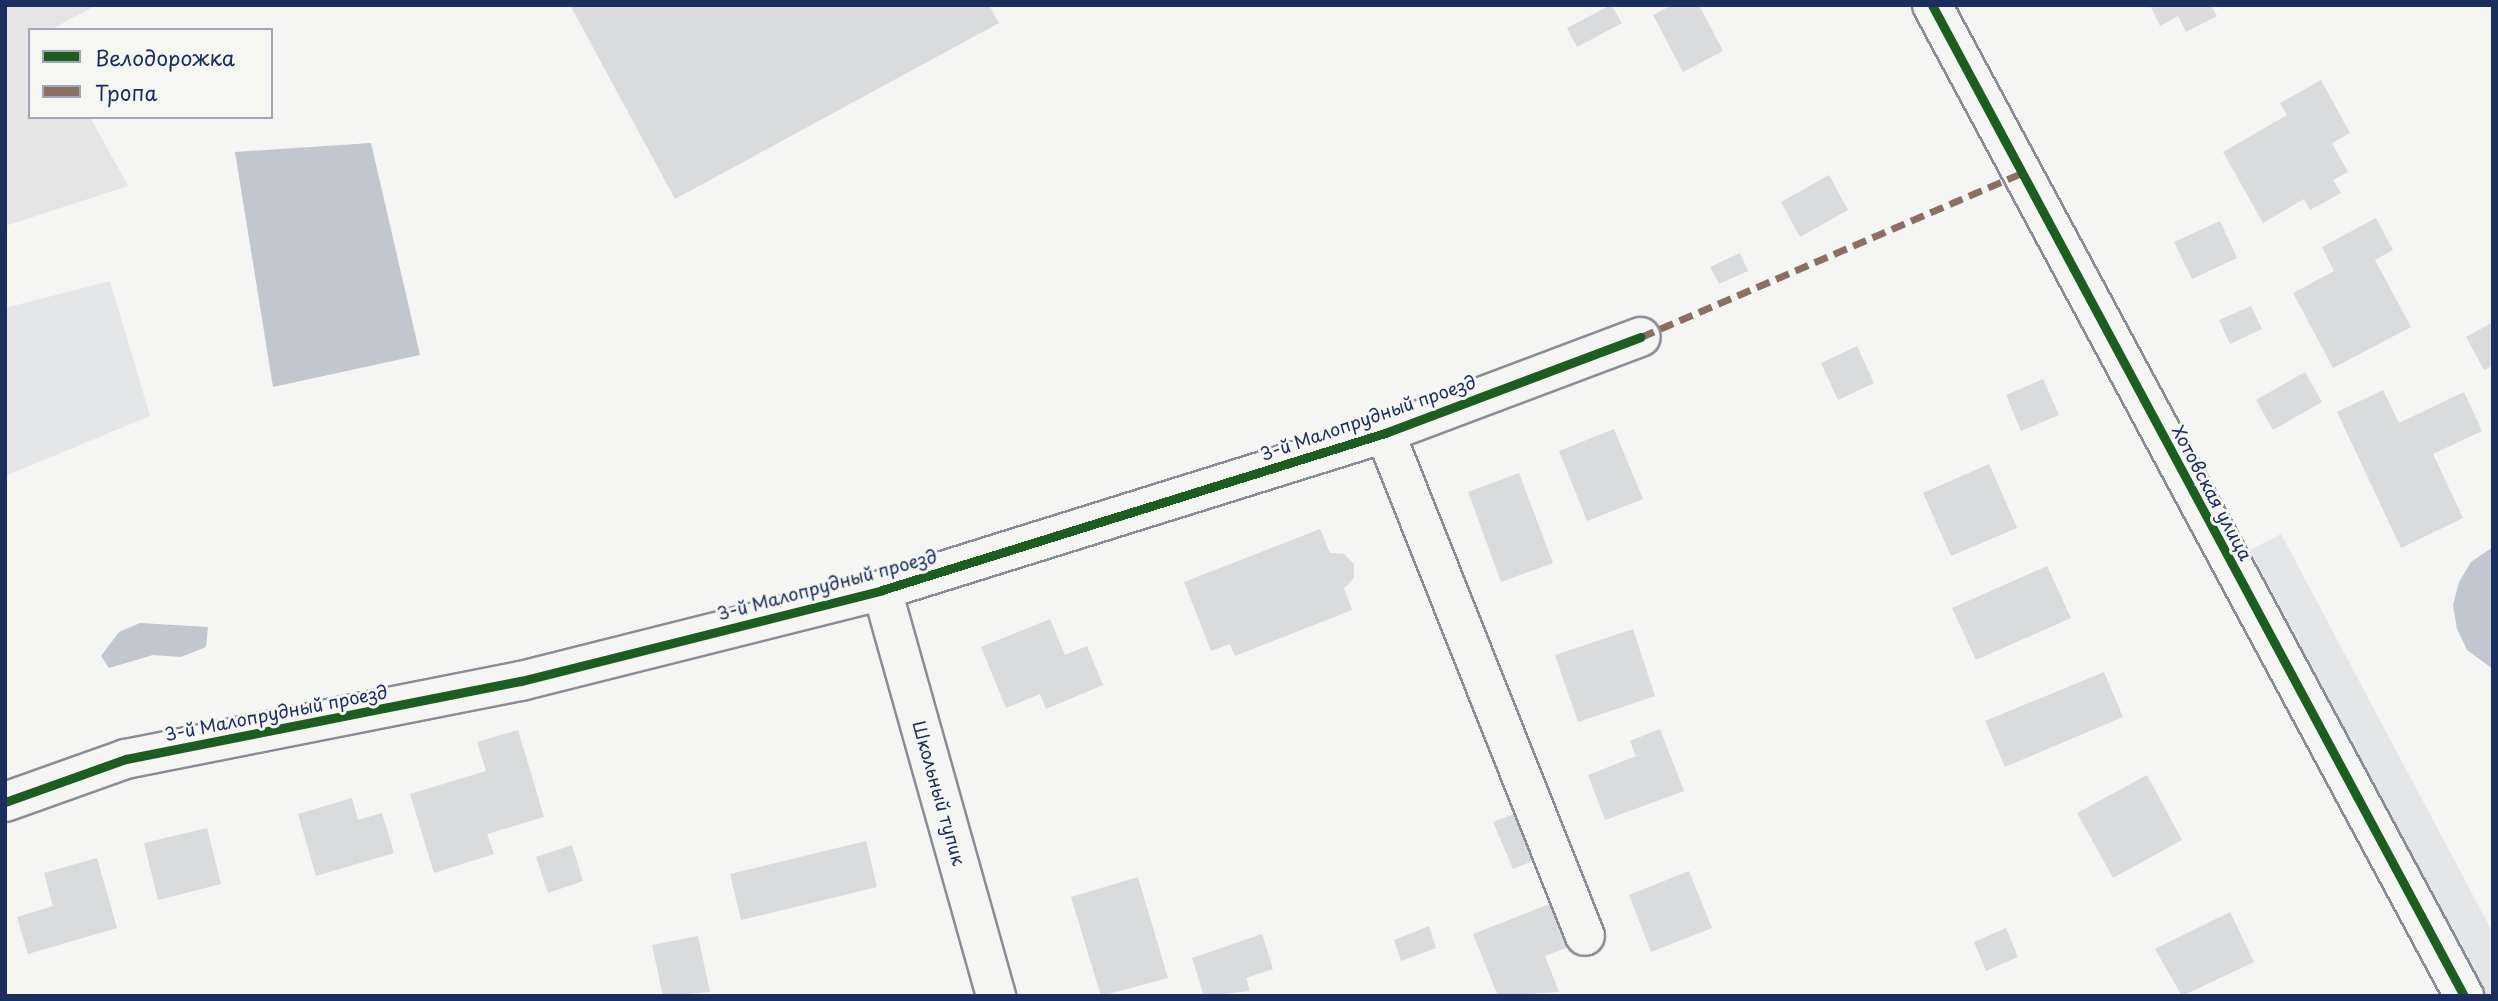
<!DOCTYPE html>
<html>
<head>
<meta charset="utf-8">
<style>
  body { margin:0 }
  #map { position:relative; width:2498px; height:1001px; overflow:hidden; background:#f5f5f3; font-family:"Playpen Sans",sans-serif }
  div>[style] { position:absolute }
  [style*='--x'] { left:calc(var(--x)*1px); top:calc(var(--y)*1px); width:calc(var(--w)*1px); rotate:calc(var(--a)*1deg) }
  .built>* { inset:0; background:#e5e5e6 }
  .green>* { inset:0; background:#e4e6e7 }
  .water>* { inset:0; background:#c1c6cf }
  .building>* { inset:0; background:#dadbdc }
  .roads { filter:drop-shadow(2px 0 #898d95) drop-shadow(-2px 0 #898d95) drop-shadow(0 2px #898d95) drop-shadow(0 -2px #898d95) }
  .minor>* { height:38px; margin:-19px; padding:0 19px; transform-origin:19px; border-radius:19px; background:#f5f5f3 }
  .quiet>* { height:7px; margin-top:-3.5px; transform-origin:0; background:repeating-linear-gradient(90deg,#8d6e63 0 14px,transparent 0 21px) }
  .cycleway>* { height:9px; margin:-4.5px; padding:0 4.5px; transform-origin:4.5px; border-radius:4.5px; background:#1b5e20 }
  span { translate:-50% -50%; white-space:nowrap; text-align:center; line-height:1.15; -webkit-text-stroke:6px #f6f6f2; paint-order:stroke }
  .street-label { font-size:18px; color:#1b2f5e }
  .frame { position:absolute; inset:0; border:7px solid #1b2f5e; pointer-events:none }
  .legend { position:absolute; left:28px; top:28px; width:245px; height:91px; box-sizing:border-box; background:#f6f6f2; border:2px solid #9ea6b7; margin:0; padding:9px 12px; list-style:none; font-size:21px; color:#1b2f5e }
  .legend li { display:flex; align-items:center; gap:14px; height:35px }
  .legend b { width:35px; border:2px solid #9ea6b7 }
</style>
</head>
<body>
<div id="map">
  <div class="built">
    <i style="clip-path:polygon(5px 5px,97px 5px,50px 30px,30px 30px,30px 117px,90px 117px,128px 186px,5px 226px)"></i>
  </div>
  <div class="green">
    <i style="clip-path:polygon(110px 281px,150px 416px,5px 476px,5px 308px)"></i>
    <i style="clip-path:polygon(2281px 534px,2493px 933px,2493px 996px,2486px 996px,2250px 550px)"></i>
  </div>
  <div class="water">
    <i style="clip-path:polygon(371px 143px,420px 355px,273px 387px,235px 152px)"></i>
    <i style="clip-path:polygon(2493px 547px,2493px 669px,2467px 650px,2457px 629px,2453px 605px,2459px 582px,2471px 562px)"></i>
    <i style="clip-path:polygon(140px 623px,208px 627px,206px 647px,181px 657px,153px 655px,109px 668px,101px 656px,119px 632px)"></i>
  </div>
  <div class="building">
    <i style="clip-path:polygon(570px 5px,989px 5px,999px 23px,675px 199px)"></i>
    <i style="clip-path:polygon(1611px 5px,1622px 23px,1577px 47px,1567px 28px)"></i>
    <i style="clip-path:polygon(1672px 5px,1699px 5px,1723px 51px,1683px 72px,1653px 15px)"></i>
    <i style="clip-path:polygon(2150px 5px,2211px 5px,2217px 16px,2186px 32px,2178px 16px,2160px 26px)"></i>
    <i style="clip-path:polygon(2321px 80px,2350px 133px,2332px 143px,2348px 172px,2333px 180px,2341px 193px,2310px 210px,2304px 199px,2263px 223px,2223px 152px,2287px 115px,2280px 103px)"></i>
    <i style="clip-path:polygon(1829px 175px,1848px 210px,1800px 237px,1781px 202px)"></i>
    <i style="clip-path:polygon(2376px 218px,2393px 250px,2375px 260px,2411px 327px,2333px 368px,2293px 293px,2334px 271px,2322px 247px)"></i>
    <i style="clip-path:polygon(2220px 221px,2237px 258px,2192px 279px,2174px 242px)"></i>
    <i style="clip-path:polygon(1740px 253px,1748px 271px,1719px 284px,1710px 267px)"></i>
    <i style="clip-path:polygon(2251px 306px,2262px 329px,2230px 344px,2219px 320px)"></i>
    <i style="clip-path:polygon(2493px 322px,2493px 366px,2484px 370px,2466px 337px)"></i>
    <i style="clip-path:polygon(1857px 346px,1874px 383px,1838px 400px,1821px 363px)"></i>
    <i style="clip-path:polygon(2305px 372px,2322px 402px,2273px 430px,2256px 400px)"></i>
    <i style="clip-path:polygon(2043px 379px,2059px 415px,2021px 431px,2006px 395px)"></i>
    <i style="clip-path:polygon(2383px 390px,2399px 423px,2464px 392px,2482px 431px,2433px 454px,2463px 518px,2401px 548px,2337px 412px)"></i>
    <i style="clip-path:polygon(1614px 429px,1643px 499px,1587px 521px,1559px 451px)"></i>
    <i style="clip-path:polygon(1989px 464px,2017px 528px,1951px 556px,1923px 493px)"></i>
    <i style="clip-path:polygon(1519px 473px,1553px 563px,1501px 582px,1468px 492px)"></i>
    <i style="clip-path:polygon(1320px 529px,1330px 553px,1344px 554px,1354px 564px,1354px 578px,1344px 588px,1352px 610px,1235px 656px,1230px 644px,1211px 651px,1184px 582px)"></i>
    <i style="clip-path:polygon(2047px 566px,2071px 618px,1976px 660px,1952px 608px)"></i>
    <i style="clip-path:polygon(1050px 619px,1065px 655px,1087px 646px,1103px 685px,1046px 709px,1040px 694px,1006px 708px,981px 647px)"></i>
    <i style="clip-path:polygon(1633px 629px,1655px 696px,1578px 722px,1555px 655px)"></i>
    <i style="clip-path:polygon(2104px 672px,2123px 717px,2005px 767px,1985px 721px)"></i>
    <i style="clip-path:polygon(1660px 729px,1684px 791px,1605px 820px,1588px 775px,1636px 756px,1630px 741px)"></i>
    <i style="clip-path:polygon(518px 730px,544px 817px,487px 834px,494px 854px,434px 873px,410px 794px,486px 771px,477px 742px)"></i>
    <i style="clip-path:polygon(2147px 775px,2182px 840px,2113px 878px,2077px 813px)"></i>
    <i style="clip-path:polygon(352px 798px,358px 820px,382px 813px,394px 853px,316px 876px,298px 814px)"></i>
    <i style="clip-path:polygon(1514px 814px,1533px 861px,1513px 869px,1493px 822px)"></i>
    <i style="clip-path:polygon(207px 828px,221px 884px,158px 900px,144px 843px)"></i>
    <i style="clip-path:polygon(866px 841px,877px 887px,741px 920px,730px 874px)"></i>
    <i style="clip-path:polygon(572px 845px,583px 881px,548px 893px,536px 857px)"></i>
    <i style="clip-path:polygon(97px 858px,117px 928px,28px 954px,17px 917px,53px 906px,44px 873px)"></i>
    <i style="clip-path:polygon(1689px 871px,1712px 928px,1651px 952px,1629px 895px)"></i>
    <i style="clip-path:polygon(1138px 877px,1168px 978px,1101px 996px,1071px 897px)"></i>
    <i style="clip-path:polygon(1552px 903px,1569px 947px,1545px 956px,1559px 992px,1498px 996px,1473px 934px)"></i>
    <i style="clip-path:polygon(2230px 912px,2254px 962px,2182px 996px,2155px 949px)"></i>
    <i style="clip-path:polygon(1429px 926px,1436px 948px,1401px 961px,1394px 940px)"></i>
    <i style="clip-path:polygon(2006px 928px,2018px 957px,1986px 971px,1974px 942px)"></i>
    <i style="clip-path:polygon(1262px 934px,1273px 969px,1246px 978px,1250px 991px,1204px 996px,1192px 958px)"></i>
    <i style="clip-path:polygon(698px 936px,710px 992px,663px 996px,652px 945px)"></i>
  </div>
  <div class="roads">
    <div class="minor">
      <i style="--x:1932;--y:5;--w:1125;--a:61.77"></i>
      <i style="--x:1385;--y:433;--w:541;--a:68.32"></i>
      <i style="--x:882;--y:590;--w:422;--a:74.3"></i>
      <i style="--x:5;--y:802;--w:128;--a:-19.6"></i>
      <i style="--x:126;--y:759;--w:403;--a:-11.2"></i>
      <i style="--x:521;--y:681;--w:372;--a:-14.1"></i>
      <i style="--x:882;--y:590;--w:527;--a:-17.33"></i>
      <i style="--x:1385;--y:433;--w:273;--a:-20.6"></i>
    </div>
  </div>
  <div class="quiet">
    <i style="--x:1641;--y:337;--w:415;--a:-23.3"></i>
  </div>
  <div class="cycleway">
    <i style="--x:1932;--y:5;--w:1125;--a:61.77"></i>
    <i style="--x:5;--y:802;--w:128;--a:-19.6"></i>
    <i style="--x:126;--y:759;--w:403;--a:-11.2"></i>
    <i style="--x:521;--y:681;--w:372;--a:-14.1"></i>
    <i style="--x:882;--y:590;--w:527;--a:-17.33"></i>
    <i style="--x:1385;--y:433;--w:273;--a:-20.6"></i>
  </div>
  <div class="street-label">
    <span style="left:1368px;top:418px;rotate:-19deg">3-й Малопрудный проезд</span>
    <span style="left:2212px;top:493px;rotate:62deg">Хотовская улица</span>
    <span style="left:827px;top:585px;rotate:-15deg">3-й Малопрудный проезд</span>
    <span style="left:276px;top:713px;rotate:-11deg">3-й Малопрудный проезд</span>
    <span style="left:939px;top:793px;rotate:74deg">Школьный тупик</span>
  </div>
  <div class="frame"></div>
  <ul class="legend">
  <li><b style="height:9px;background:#1b5e20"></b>Велодорожка</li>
  <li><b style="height:9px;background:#8d6e63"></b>Тропа</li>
  </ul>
</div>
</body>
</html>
